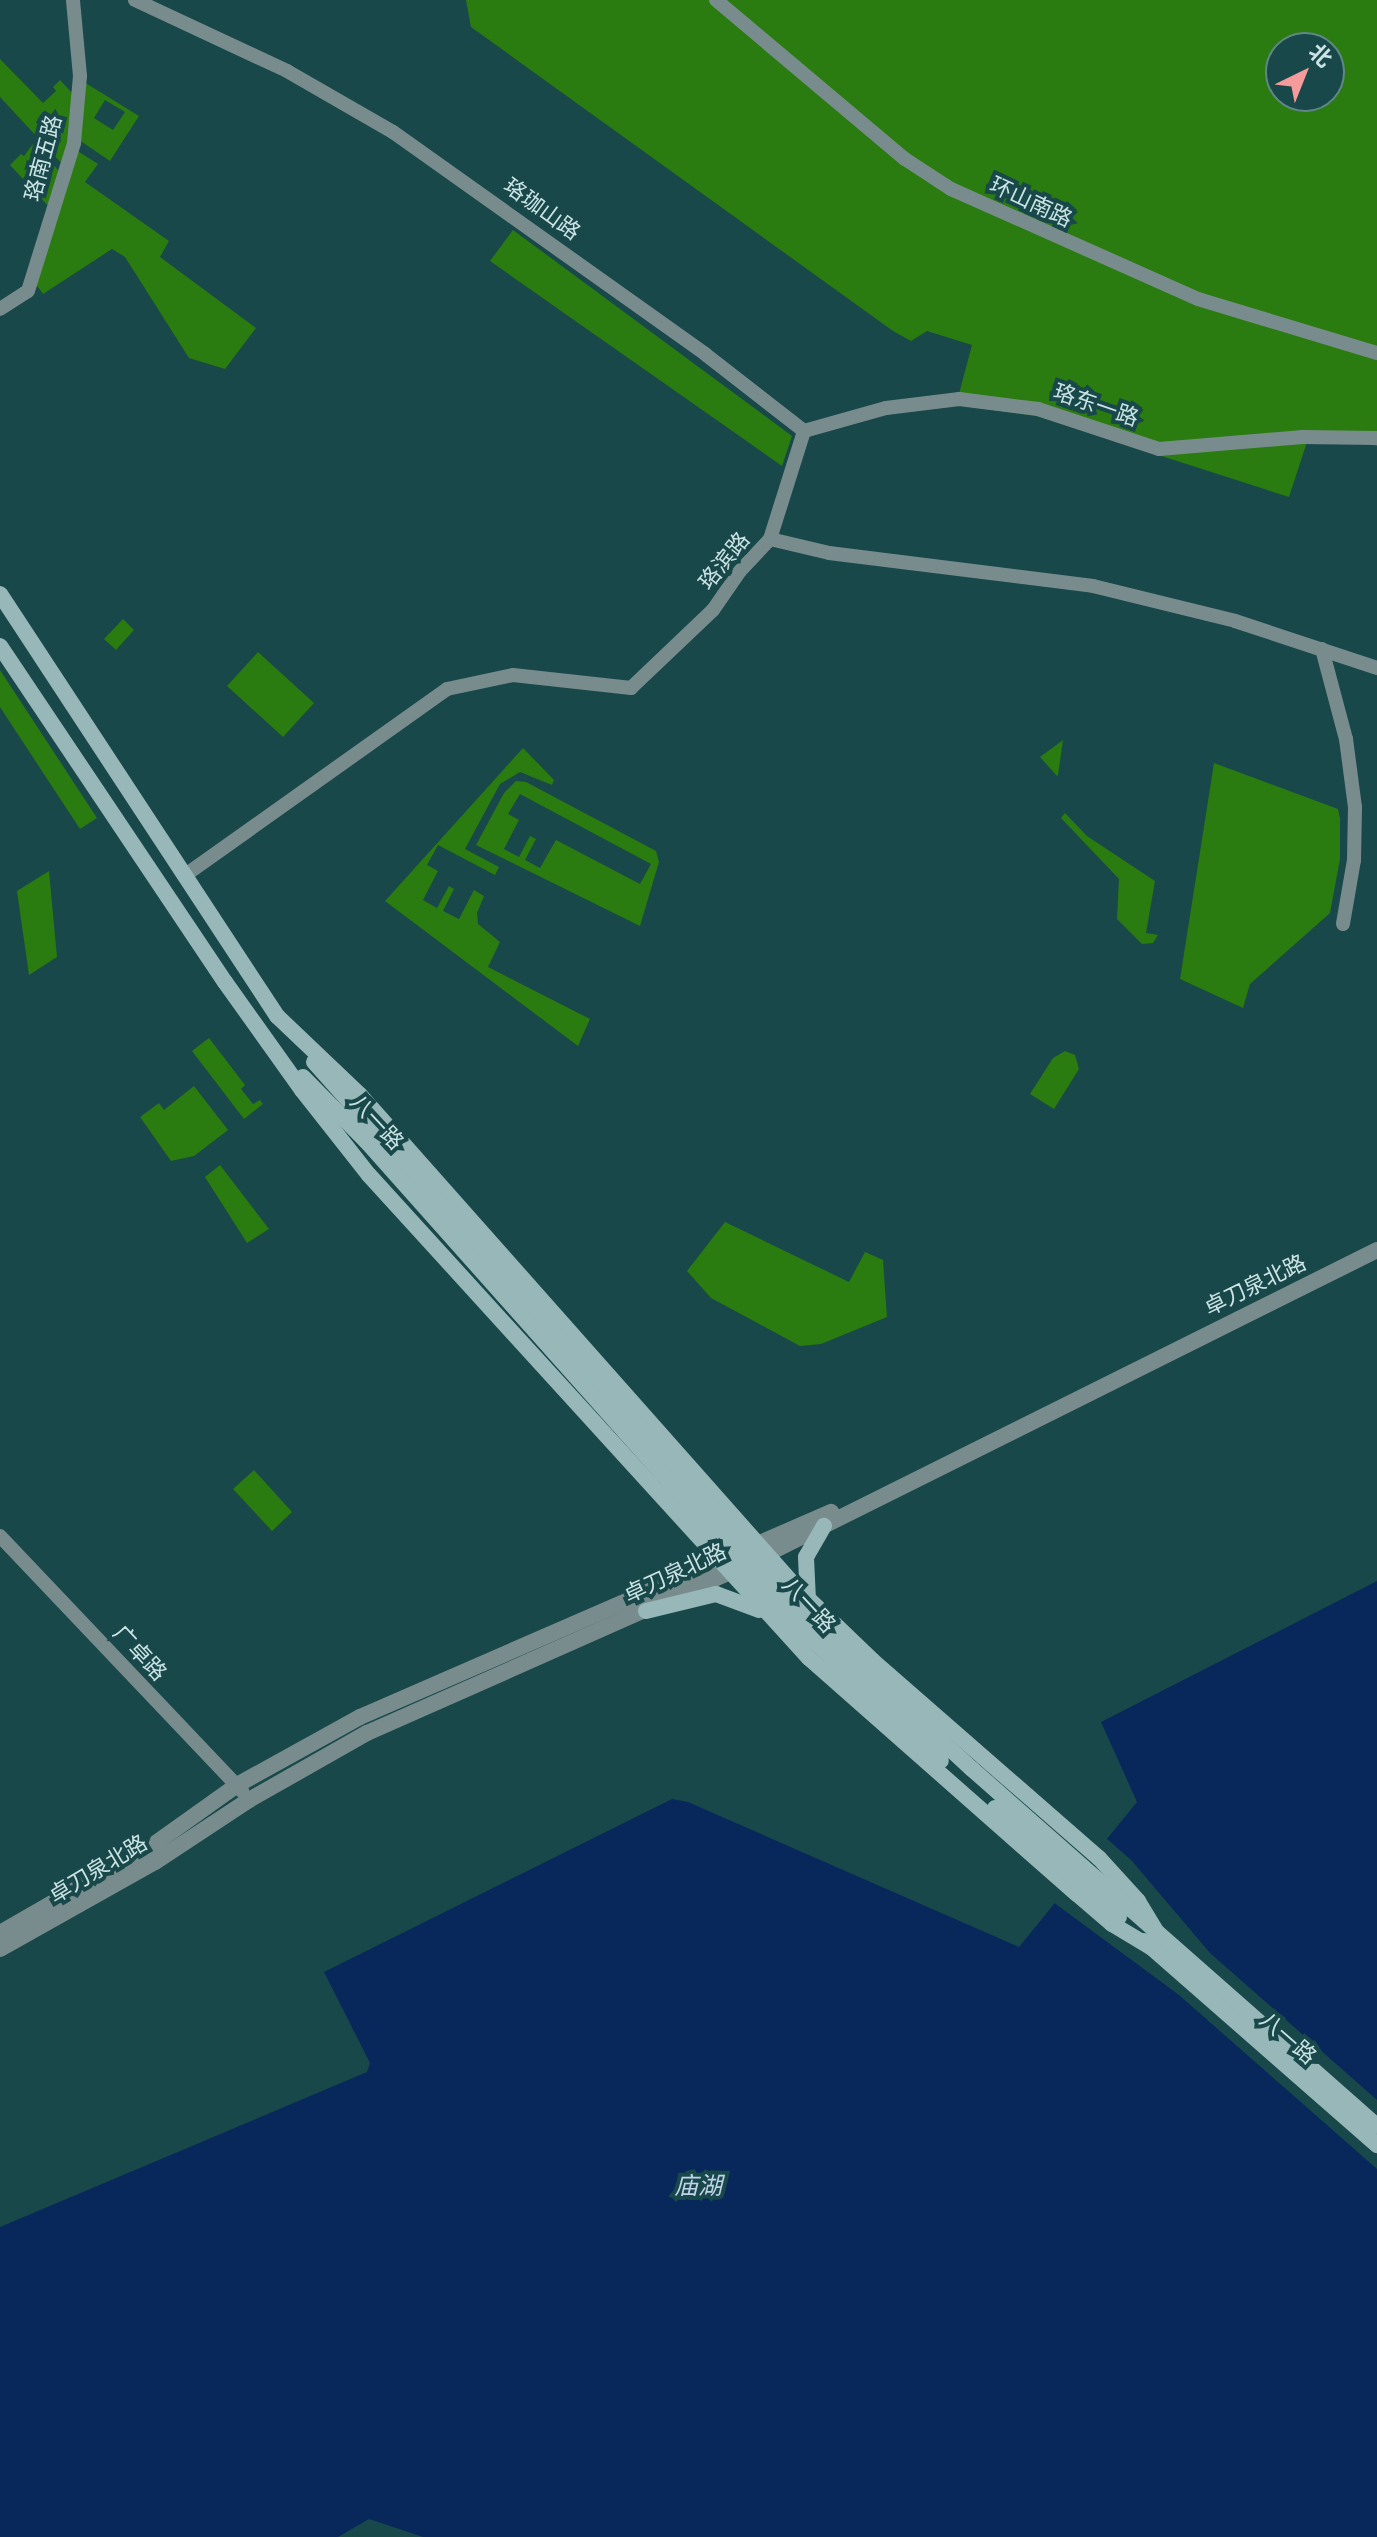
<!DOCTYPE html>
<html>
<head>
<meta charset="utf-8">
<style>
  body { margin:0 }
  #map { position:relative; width:1377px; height:2537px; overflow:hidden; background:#18484a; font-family:"Work Sans","Noto Sans SC",sans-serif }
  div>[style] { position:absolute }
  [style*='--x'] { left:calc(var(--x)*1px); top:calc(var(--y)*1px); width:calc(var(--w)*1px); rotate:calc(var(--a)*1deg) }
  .green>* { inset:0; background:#2a7b10 }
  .water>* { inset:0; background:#08285b }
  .pier>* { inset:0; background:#18484a }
  .minor>* { height:14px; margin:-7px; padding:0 7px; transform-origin:7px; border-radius:7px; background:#798c8d }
  .tertiary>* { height:16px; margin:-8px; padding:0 8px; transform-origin:8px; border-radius:8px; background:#798c8d }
  .secondary>* { height:16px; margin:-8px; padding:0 8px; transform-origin:8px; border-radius:8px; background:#97b7b9 }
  span { translate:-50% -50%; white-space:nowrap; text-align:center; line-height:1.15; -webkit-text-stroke:8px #18484a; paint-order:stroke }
  .street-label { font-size:22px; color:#cbe3e4 }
  .water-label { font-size:24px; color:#c1d1ea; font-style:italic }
  .north { position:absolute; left:1265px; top:32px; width:80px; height:80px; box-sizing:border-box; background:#18484a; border:2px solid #608688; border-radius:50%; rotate:43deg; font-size:22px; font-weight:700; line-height:32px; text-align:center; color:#cbe3e4 }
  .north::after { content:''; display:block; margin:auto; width:28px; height:36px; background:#f59b9b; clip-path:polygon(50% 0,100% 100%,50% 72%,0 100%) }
</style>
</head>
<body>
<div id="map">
  <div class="green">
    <i style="clip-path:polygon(evenodd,466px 0,1377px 0,1377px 446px,1364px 443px,1307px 442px,1289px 497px,1037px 416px,956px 405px,972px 345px,927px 331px,911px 341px,893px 331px,471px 27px,466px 0,1281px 48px,1329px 48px,1329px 96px,1281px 96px,1281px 48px)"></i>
    <i style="clip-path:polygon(0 59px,43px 103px,56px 91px,53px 87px,60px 80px,76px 97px,64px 166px,0 97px)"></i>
    <i style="clip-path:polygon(evenodd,84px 82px,139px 116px,110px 161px,79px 140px,84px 82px,105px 100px,125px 112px,113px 130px,94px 118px,105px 100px)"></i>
    <i style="clip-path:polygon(33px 144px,62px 174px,50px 208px,10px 165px,21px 154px,24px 156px)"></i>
    <i style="clip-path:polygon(76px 150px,98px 164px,85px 182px,169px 241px,160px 257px,256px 328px,225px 369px,189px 358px,125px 257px,112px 249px,43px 294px,35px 283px)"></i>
    <i style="clip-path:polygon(513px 230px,792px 436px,782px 466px,490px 261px)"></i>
    <i style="clip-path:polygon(123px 619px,134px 630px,116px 650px,104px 639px)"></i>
    <i style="clip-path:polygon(258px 652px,314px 703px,283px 737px,227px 686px)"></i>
    <i style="clip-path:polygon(0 670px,97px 818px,80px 829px,0 707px)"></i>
    <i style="clip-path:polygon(1063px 740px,1058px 775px,1057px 776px,1040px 757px)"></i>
    <i style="clip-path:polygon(523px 748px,554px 780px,552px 785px,520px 772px,500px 784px,465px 849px,499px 867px,495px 875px,438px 845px,427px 865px,438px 871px,423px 900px,437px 908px,449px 886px,454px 889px,443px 911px,459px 919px,474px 890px,484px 896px,477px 913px,478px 924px,500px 942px,488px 967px,590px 1019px,578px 1046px,385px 901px)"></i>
    <i style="clip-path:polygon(1214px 763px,1338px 809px,1340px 818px,1340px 859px,1330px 913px,1250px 984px,1243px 1008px,1180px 979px)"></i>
    <i style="clip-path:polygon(evenodd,516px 781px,526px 782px,656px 851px,659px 862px,640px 926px,476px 845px,504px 793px,516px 781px,520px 794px,651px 864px,640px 884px,556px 840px,540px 868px,525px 860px,536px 839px,530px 836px,519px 857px,504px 849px,519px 820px,508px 814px,520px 794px)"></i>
    <i style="clip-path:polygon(1065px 813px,1087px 836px,1155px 881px,1146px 933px,1158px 935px,1153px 943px,1142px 944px,1117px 919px,1119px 879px,1061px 818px)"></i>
    <i style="clip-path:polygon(49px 871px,57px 957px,29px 975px,17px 891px)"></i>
    <i style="clip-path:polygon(209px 1038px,245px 1085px,241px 1089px,253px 1104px,260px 1100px,263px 1104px,244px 1119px,192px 1051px)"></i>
    <i style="clip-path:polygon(1065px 1051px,1075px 1055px,1079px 1069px,1054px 1109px,1030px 1094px,1053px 1058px)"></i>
    <i style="clip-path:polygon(194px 1086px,228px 1130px,194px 1156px,171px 1161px,140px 1117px,159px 1103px,164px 1110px)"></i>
    <i style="clip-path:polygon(220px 1165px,269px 1229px,247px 1243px,205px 1177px)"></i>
    <i style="clip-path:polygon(725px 1222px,849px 1282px,865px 1252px,883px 1260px,887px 1317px,821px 1344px,800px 1346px,711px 1298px,687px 1271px)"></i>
    <i style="clip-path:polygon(254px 1470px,292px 1512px,272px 1531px,233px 1489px)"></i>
  </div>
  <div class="water">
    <i style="clip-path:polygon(1377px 1581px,1377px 2537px,423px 2537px,369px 2519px,338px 2537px,0 2537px,0 2227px,367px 2072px,370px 2063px,324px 1972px,672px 1799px,688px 1802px,1019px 1947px,1137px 1802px,1101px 1722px)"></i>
  </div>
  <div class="pier">
    <i style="clip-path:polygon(1105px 1837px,1132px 1861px,1210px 1953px,1377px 2100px,1377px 2169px,1179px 1995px,1053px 1902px)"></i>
  </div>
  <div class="minor">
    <i style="--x:135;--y:0;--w:168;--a:25"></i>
    <i style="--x:287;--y:71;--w:122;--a:29.9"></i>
    <i style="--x:393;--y:132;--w:383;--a:35.4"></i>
    <i style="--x:705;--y:354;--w:125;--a:37.9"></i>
    <i style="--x:716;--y:0;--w:247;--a:40.1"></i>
    <i style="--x:905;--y:159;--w:55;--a:33.1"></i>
    <i style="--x:951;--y:189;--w:270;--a:24"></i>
    <i style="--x:1198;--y:299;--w:187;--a:16.8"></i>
    <i style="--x:0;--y:309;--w:33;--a:-33"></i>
    <i style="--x:28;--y:291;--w:155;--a:-72.7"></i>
    <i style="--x:74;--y:143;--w:67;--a:-84.9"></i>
    <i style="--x:80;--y:76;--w:76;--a:-95.3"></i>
    <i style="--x:804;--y:431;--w:85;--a:-15.7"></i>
    <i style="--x:886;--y:408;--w:74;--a:-7"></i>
    <i style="--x:959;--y:399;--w:80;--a:7.2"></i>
    <i style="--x:1038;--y:409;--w:127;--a:18.3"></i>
    <i style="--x:1159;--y:449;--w:144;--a:-4.8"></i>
    <i style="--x:1302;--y:437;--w:75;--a:0.8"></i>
    <i style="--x:770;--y:539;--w:113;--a:-72.5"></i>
    <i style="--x:1322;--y:649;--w:93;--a:75.1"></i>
    <i style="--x:1346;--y:739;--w:69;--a:82.5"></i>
    <i style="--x:1355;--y:807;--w:53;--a:91.1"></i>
    <i style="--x:1354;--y:860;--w:65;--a:99.8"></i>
    <i style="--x:184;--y:876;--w:323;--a:-35.4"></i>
    <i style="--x:447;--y:689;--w:67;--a:-12"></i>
    <i style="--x:513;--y:675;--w:119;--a:6.3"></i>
    <i style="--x:631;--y:688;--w:113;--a:-43.6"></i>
    <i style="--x:713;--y:610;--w:47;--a:-55.3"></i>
    <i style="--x:740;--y:571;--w:44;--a:-46.8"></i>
    <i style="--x:770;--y:539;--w:61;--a:13.3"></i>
    <i style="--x:829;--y:553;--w:266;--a:7.1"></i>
    <i style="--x:1093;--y:586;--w:146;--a:13.8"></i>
    <i style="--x:1235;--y:621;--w:150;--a:18.3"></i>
    <i style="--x:0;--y:1536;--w:352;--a:46.5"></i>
  </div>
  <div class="tertiary">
    <i style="--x:0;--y:1933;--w:177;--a:-29.9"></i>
    <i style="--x:153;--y:1845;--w:103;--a:-35.5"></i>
    <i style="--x:237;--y:1785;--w:141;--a:-28.9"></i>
    <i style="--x:360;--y:1717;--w:514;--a:-23.52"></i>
    <i style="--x:0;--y:1949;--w:178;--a:-29.3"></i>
    <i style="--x:155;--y:1862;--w:113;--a:-33.4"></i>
    <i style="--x:249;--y:1800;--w:136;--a:-29.6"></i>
    <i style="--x:367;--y:1733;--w:398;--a:-23.9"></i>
    <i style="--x:731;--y:1572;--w:722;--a:-26.49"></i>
  </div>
  <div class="secondary">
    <i style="--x:0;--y:594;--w:505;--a:56.72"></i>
    <i style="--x:277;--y:1016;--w:115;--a:43.6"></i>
    <i style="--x:360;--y:1095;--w:656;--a:48.46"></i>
    <i style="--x:795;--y:1586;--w:108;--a:43.9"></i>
    <i style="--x:873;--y:1661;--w:300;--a:41.1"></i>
    <i style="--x:1099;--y:1858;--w:58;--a:47.8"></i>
    <i style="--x:1138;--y:1901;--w:41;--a:59"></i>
    <i style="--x:0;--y:646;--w:404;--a:56.2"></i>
    <i style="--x:225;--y:982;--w:133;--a:54.5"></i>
    <i style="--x:302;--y:1090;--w:108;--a:51.8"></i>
    <i style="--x:369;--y:1175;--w:653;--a:47.67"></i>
    <i style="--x:809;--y:1658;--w:357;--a:41.4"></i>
    <i style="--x:1077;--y:1894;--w:46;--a:40.6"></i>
    <i style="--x:1112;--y:1924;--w:47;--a:31"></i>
    <i style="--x:314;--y:1062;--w:747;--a:48.31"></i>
    <i style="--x:811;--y:1620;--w:219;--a:42.8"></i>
    <i style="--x:972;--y:1769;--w:540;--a:41.4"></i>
    <i style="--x:303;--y:1077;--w:91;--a:45.4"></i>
    <i style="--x:367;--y:1142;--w:642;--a:48.34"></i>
    <i style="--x:794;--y:1622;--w:202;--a:43.4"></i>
    <i style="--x:808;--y:1600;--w:43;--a:-92.7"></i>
    <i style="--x:806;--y:1557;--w:36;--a:-60"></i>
    <i style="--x:646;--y:1611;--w:72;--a:-13.7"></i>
    <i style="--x:716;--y:1594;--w:46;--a:20.4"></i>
    <i style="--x:995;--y:1808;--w:165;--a:41.3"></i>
    <i style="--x:1144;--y:1941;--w:310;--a:41.2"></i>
  </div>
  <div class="street-label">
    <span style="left:43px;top:158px;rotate:-75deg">珞南五路</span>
    <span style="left:1031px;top:202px;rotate:25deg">环山南路</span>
    <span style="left:542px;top:209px;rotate:36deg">珞珈山路</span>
    <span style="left:1096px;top:405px;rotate:19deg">珞东一路</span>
    <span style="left:724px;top:561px;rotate:-51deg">珞滨路</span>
    <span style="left:377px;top:1122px;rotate:47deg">八一路</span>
    <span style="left:1255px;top:1285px;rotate:-26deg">卓刀泉北路</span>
    <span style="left:675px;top:1573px;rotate:-25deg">卓刀泉北路</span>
    <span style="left:809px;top:1605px;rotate:47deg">八一路</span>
    <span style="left:140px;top:1653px;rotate:47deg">广卓路</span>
    <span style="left:98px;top:1869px;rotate:-31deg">卓刀泉北路</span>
    <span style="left:1288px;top:2038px;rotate:41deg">八一路</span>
  </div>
  <div class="water-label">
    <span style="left:698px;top:2187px">庙湖</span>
  </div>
  <div class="north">北</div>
</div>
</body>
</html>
